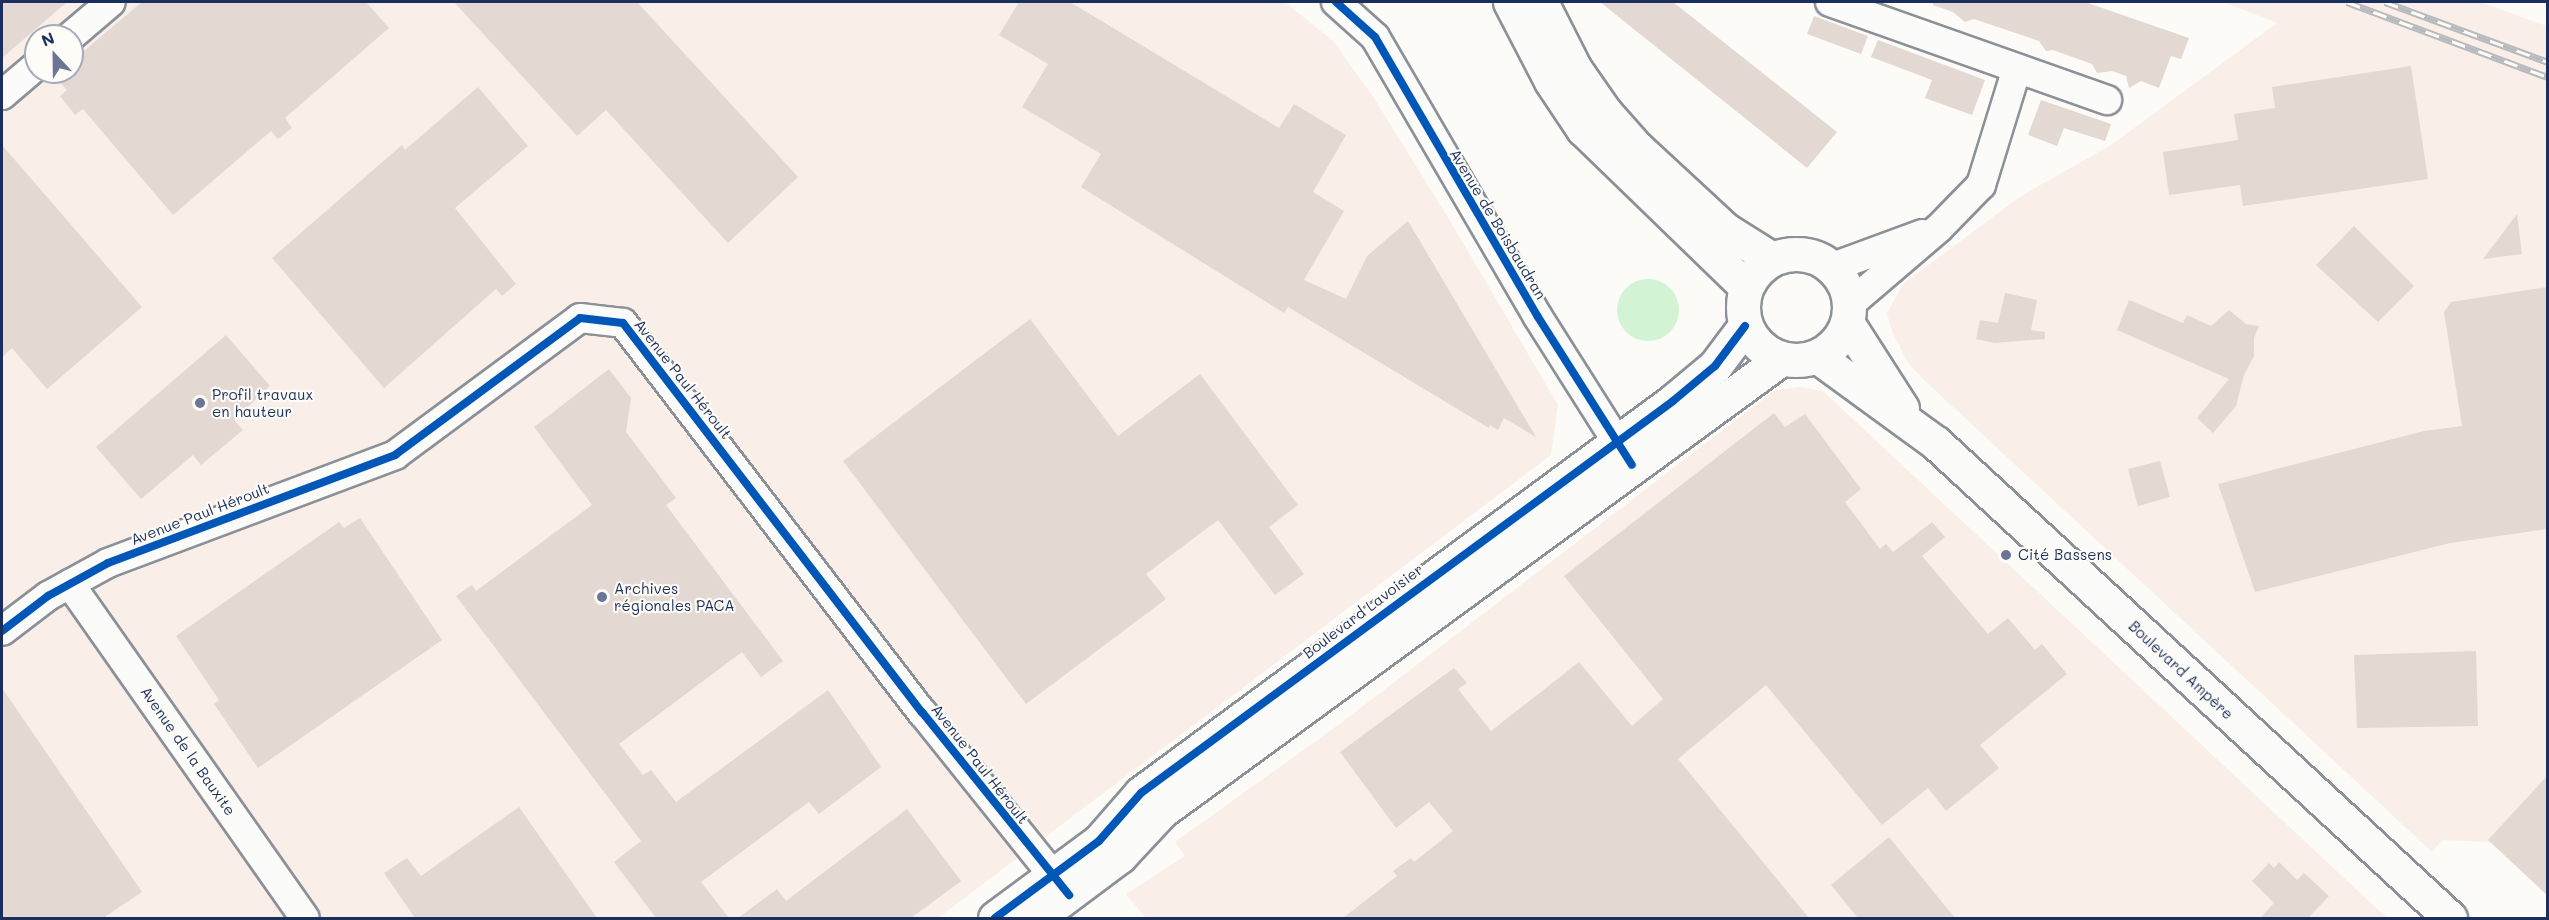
<!DOCTYPE html>
<html>
<head>
<meta charset="utf-8">
<style>
  body { margin:0 }
  #map { position:relative; width:2549px; height:920px; overflow:hidden; background:#fcfbf8; font-family:Mali,sans-serif }
  div>[style] { position:absolute }
  [style*='--x'] { left:calc(var(--x)*1px); top:calc(var(--y)*1px); width:calc(var(--w)*1px); rotate:calc(var(--a)*1deg) }
  .built>* { inset:0; background:#f9efe8 }
  .green>* { inset:0; background:#d3f4d4 }
  .round { border-radius:50% }
  .building>* { inset:0; background:#e3d8d2 }
  .roads { filter:drop-shadow(2px 0 #8c9097) drop-shadow(-2px 0 #8c9097) drop-shadow(0 2px #8c9097) drop-shadow(0 -2px #8c9097) }
  .minor>* { height:28px; margin:-14px; padding:0 14px; transform-origin:14px; border-radius:14px; background:#fbfbf9 }
  .tertiary>* { height:33px; margin:-16.5px; padding:0 16.5px; transform-origin:16.5px; border-radius:16.5px; background:#fbfbf9 }
  .primary>* { height:33px; margin:-16.5px; padding:0 16.5px; transform-origin:16.5px; border-radius:16.5px; background:#fbfbf9 }
  .primary>.ring { margin:-16.5px; padding:0; box-sizing:content-box; background:none; border:33px solid #fbfbf9; border-radius:50% }
  .rail>* { height:7px; margin-top:-3.5px; transform-origin:0; background:repeating-linear-gradient(90deg,#fdfcf7 0 14px,#b6b9bd 0 28px); box-sizing:border-box; border-block:2px solid #b6b9bd }
  .cycleway>* { height:8px; margin:-4px; padding:0 4px; transform-origin:4px; border-radius:4px; background:#0057b8 }
  .dots>* { width:16px; height:16px; translate:-50% -50%; box-sizing:border-box; border:3px solid #fdfcf7; border-radius:50% }
  span { translate:-50% -50%; white-space:nowrap; text-align:center; line-height:1.15; -webkit-text-stroke:4.5px #fdfcf7; paint-order:stroke }
  .street-label { font-size:15px; color:#1b2f5e }
  .poi-label { font-size:15px; color:#1b2f5e }
  .left { translate:0 -50%; text-align:left }
  .frame { position:absolute; inset:0; border:3px solid #1b2f5e; pointer-events:none }
  .north { position:absolute; left:24px; top:24px; width:60px; height:60px; box-sizing:border-box; background:#fdfcf7; border:2px solid #a3aaba; border-radius:50%; rotate:338deg; font-size:16px; font-weight:700; line-height:24px; text-align:center; color:#1b2f5e }
  .north::after { content:''; display:block; margin:auto; width:21px; height:27px; background:#6a7694; clip-path:polygon(50% 0,100% 100%,50% 72%,0 100%) }
</style>
</head>
<body>
<div id="map">
  <div class="built">
    <i style="clip-path:polygon(evenodd,2px 2px,1285px 2px,1333px 41px,1374px 98px,1452px 224px,1558px 405px,1551px 455px,938px 918px,2px 918px,2px 2px,36px 36px,72px 36px,72px 72px,36px 72px,36px 36px)"></i>
    <i style="clip-path:polygon(2223px 2px,2480px 2px,2547px 26px,2547px 895px,2490px 842px,2442px 840px,2432px 852px,1925px 381px,1908px 363px,1891px 329px,1887px 313px,1903px 284px,2021px 196px,2111px 145px,2277px 23px)"></i>
    <i style="clip-path:polygon(1800px 387px,1823px 391px,2387px 918px,1146px 918px,1126px 894px,1185px 856px,1175px 842px,1341px 723px,1775px 390px)"></i>
  </div>
  <div class="green">
    <i class="round" style="left:1617px;top:279px;width:62px;height:62px"></i>
  </div>
  <div class="building">
    <i style="clip-path:polygon(2px 2px,67px 2px,2px 58px)"></i>
    <i style="clip-path:polygon(142px 2px,366px 2px,389px 28px,285px 118px,292px 128px,278px 139px,271px 131px,173px 215px,83px 109px,75px 115px,60px 96px,67px 90px,51px 73px,72px 72px,72px 61px)"></i>
    <i style="clip-path:polygon(454px 2px,637px 2px,798px 177px,728px 243px,606px 110px,577px 136px)"></i>
    <i style="clip-path:polygon(1019px 2px,1070px 2px,1279px 128px,1294px 104px,1346px 135px,1313px 192px,1344px 211px,1304px 280px,1346px 299px,1367px 256px,1408px 221px,1536px 437px,1504px 418px,1498px 430px,1490px 425px,1489px 428px,1288px 307px,1284px 313px,1081px 187px,1101px 154px,1022px 107px,1048px 64px,999px 35px)"></i>
    <i style="clip-path:polygon(1600px 2px,1673px 2px,1837px 132px,1807px 168px)"></i>
    <i style="clip-path:polygon(1933px 2px,2085px 2px,2189px 38px,2181px 59px,2171px 56px,2159px 88px,2141px 81px,2129px 88px,2126px 76px,2112px 71px,2097px 73px,2092px 64px,2053px 50px,2046px 51px,2039px 41px,1974px 19px,1965px 22px,1953px 12px,1933px 5px)"></i>
    <i style="clip-path:polygon(1814px 16px,1868px 36px,1861px 54px,1807px 34px)"></i>
    <i style="clip-path:polygon(1878px 40px,1985px 80px,1972px 115px,1925px 98px,1932px 80px,1871px 57px)"></i>
    <i style="clip-path:polygon(2411px 66px,2428px 179px,2243px 206px,2240px 185px,2169px 195px,2163px 152px,2238px 140px,2234px 114px,2275px 108px,2272px 87px)"></i>
    <i style="clip-path:polygon(478px 87px,528px 146px,455px 208px,516px 284px,502px 296px,496px 289px,384px 388px,272px 258px,402px 145px,405px 150px)"></i>
    <i style="clip-path:polygon(2041px 100px,2111px 124px,2105px 141px,2064px 128px,2057px 146px,2028px 135px)"></i>
    <i style="clip-path:polygon(2px 145px,142px 307px,47px 389px,12px 348px,2px 357px)"></i>
    <i style="clip-path:polygon(2517px 214px,2522px 254px,2483px 259px)"></i>
    <i style="clip-path:polygon(2354px 226px,2414px 286px,2378px 322px,2316px 265px)"></i>
    <i style="clip-path:polygon(2547px 287px,2547px 529px,2450px 543px,2255px 592px,2218px 484px,2424px 431px,2462px 426px,2444px 312px,2451px 302px)"></i>
    <i style="clip-path:polygon(2005px 293px,2037px 300px,2031px 330px,2045px 332px,2045px 339px,1994px 343px,1976px 339px,1980px 320px,1998px 323px)"></i>
    <i style="clip-path:polygon(2129px 300px,2183px 323px,2187px 315px,2211px 326px,2229px 310px,2246px 324px,2259px 326px,2254px 338px,2254px 356px,2244px 375px,2236px 406px,2213px 433px,2197px 418px,2229px 379px,2117px 330px)"></i>
    <i style="clip-path:polygon(1030px 319px,1118px 436px,1200px 374px,1298px 505px,1269px 527px,1304px 574px,1275px 595px,1218px 520px,1146px 574px,1166px 599px,1026px 704px,843px 461px)"></i>
    <i style="clip-path:polygon(226px 335px,270px 386px,234px 420px,243px 430px,201px 465px,193px 455px,141px 499px,96px 447px)"></i>
    <i style="clip-path:polygon(609px 369px,631px 398px,626px 432px,676px 498px,666px 505px,783px 661px,761px 677px,742px 652px,619px 744px,643px 775px,651px 770px,676px 802px,828px 690px,881px 767px,819px 814px,809px 802px,701px 882px,729px 918px,656px 918px,614px 862px,641px 841px,456px 596px,472px 585px,476px 591px,592px 505px,534px 427px)"></i>
    <i style="clip-path:polygon(1774px 413px,1785px 427px,1805px 414px,1861px 489px,1845px 502px,1880px 549px,1886px 544px,1893px 552px,1932px 522px,1945px 537px,1922px 556px,1988px 634px,2008px 618px,2035px 650px,2042px 644px,2067px 674px,1980px 745px,1999px 768px,1946px 811px,1928px 788px,1882px 825px,1766px 685px,1678px 759px,1809px 918px,1343px 918px,1397px 876px,1393px 871px,1411px 858px,1414px 862px,1453px 831px,1429px 802px,1396px 828px,1340px 752px,1454px 668px,1467px 683px,1458px 689px,1491px 731px,1579px 662px,1632px 726px,1663px 699px,1564px 576px)"></i>
    <i style="clip-path:polygon(2160px 461px,2170px 497px,2138px 506px,2128px 469px)"></i>
    <i style="clip-path:polygon(360px 518px,442px 640px,258px 768px,214px 704px,219px 700px,176px 636px,339px 522px,344px 528px)"></i>
    <i style="clip-path:polygon(2476px 651px,2478px 726px,2357px 728px,2354px 655px)"></i>
    <i style="clip-path:polygon(2px 688px,142px 892px,103px 918px,2px 918px)"></i>
    <i style="clip-path:polygon(2547px 776px,2547px 895px,2488px 840px)"></i>
    <i style="clip-path:polygon(519px 807px,597px 918px,415px 918px,384px 873px,407px 858px,421px 876px)"></i>
    <i style="clip-path:polygon(907px 809px,961px 881px,911px 918px,738px 918px,777px 889px,786px 901px)"></i>
    <i style="clip-path:polygon(1889px 837px,1955px 918px,1858px 918px,1831px 885px)"></i>
    <i style="clip-path:polygon(2279px 862px,2297px 880px,2304px 873px,2329px 896px,2308px 918px,2260px 918px,2274px 903px,2252px 881px,2269px 863px,2274px 868px)"></i>
  </div>
  <div class="roads">
    <div class="minor">
      <i style="--x:1336;--y:2;--w:52;--a:41.9"></i>
      <i style="--x:1375;--y:37;--w:324;--a:59.8"></i>
      <i style="--x:1538;--y:317;--w:170;--a:57.7"></i>
      <i style="--x:1830;--y:2;--w:294;--a:19.5"></i>
      <i style="--x:71;--y:36;--w:52;--a:-40.4"></i>
      <i style="--x:2;--y:95;--w:45;--a:-40.5"></i>
      <i style="--x:1833;--y:267;--w:95;--a:-20.3"></i>
      <i style="--x:1850;--y:304;--w:117;--a:-40.5"></i>
      <i style="--x:1939;--y:228;--w:60;--a:-45.7"></i>
      <i style="--x:1981;--y:185;--w:122;--a:-72.9"></i>
      <i style="--x:70;--y:584;--w:408;--a:54.9"></i>
      <i style="--x:2;--y:631;--w:58;--a:-37.3"></i>
      <i style="--x:48;--y:596;--w:68;--a:-28.8"></i>
      <i style="--x:108;--y:563;--w:307;--a:-20.6"></i>
      <i style="--x:395;--y:455;--w:230;--a:-36.5"></i>
      <i style="--x:580;--y:318;--w:43;--a:6.6"></i>
      <i style="--x:623;--y:323;--w:491;--a:52.5"></i>
      <i style="--x:922;--y:712;--w:232;--a:51.3"></i>
    </div>
    <div class="tertiary">
      <i style="--x:995;--y:918;--w:129;--a:-36.5"></i>
      <i style="--x:1099;--y:841;--w:64;--a:-48.8"></i>
      <i style="--x:1141;--y:793;--w:661;--a:-36.38"></i>
      <i style="--x:1673;--y:401;--w:55;--a:-39.8"></i>
      <i style="--x:1715;--y:366;--w:50;--a:-53.1"></i>
      <i style="--x:1037;--y:918;--w:104;--a:-36.8"></i>
      <i style="--x:1120;--y:856;--w:62;--a:-47"></i>
      <i style="--x:1162;--y:811;--w:766;--a:-36.14"></i>
    </div>
    <div class="primary">
      <i style="--x:1510;--y:2;--w:89;--a:62.6"></i>
      <i style="--x:1551;--y:81;--w:58;--a:56.3"></i>
      <i style="--x:1583;--y:129;--w:227;--a:44.1"></i>
      <i style="--x:1541;--y:2;--w:75;--a:63.1"></i>
      <i style="--x:1575;--y:69;--w:52;--a:55.1"></i>
      <i style="--x:1605;--y:112;--w:48;--a:48.4"></i>
      <i style="--x:1637;--y:148;--w:121;--a:42.7"></i>
      <i style="--x:1726;--y:230;--w:54;--a:32.2"></i>
      <i class="ring" style="left:1743px;top:254px;width:73px;height:73px"></i>
      <i style="--x:1848;--y:324;--w:100;--a:57.3"></i>
      <i style="--x:1818;--y:357;--w:146;--a:36.1"></i>
      <i style="--x:1936;--y:443;--w:700;--a:42.74"></i>
    </div>
  </div>
  <div class="rail">
    <i style="--x:2347;--y:2;--w:215;--a:20.5"></i>
    <i style="--x:2385;--y:2;--w:174;--a:20.2"></i>
  </div>
  <div class="cycleway">
    <i style="--x:1336;--y:2;--w:52;--a:41.9"></i>
    <i style="--x:1375;--y:37;--w:324;--a:59.8"></i>
    <i style="--x:1538;--y:317;--w:175;--a:57.6"></i>
    <i style="--x:2;--y:631;--w:58;--a:-37.3"></i>
    <i style="--x:48;--y:596;--w:68;--a:-28.8"></i>
    <i style="--x:108;--y:563;--w:307;--a:-20.6"></i>
    <i style="--x:395;--y:455;--w:230;--a:-36.5"></i>
    <i style="--x:580;--y:318;--w:43;--a:6.6"></i>
    <i style="--x:623;--y:323;--w:491;--a:52.5"></i>
    <i style="--x:922;--y:712;--w:235;--a:51.2"></i>
    <i style="--x:995;--y:918;--w:129;--a:-36.5"></i>
    <i style="--x:1099;--y:841;--w:64;--a:-48.8"></i>
    <i style="--x:1141;--y:793;--w:661;--a:-36.38"></i>
    <i style="--x:1673;--y:401;--w:55;--a:-39.8"></i>
    <i style="--x:1715;--y:366;--w:50;--a:-53.1"></i>
  </div>
  <div class="dots">
    <i style="left:200px;top:403px;background:#6a7694"></i>
    <i style="left:2006px;top:555px;background:#6a7694"></i>
    <i style="left:602px;top:597px;background:#6a7694"></i>
  </div>
  <div class="street-label">
    <span style="left:1498px;top:224px;rotate:59deg">Avenue de Boisbaudran</span>
    <span style="left:683px;top:379px;rotate:52deg">Avenue Paul Héroult</span>
    <span style="left:200px;top:514px;rotate:-21deg">Avenue Paul Héroult</span>
    <span style="left:1363px;top:611px;rotate:-37deg">Boulevard Lavoisier</span>
    <span style="left:2181px;top:670px;rotate:43deg">Boulevard Ampère</span>
    <span style="left:188px;top:751px;rotate:55deg">Avenue de la Bauxite</span>
    <span style="left:980px;top:764px;rotate:52deg">Avenue Paul Héroult</span>
  </div>
  <div class="poi-label">
    <span class="left" style="left:212px;top:403px">Profil travaux<br>en hauteur</span>
    <span class="left" style="left:2018px;top:555px">Cité Bassens</span>
    <span class="left" style="left:614px;top:597px">Archives<br>régionales PACA</span>
  </div>
  <div class="frame"></div>
  <div class="north">N</div>
</div>
</body>
</html>
